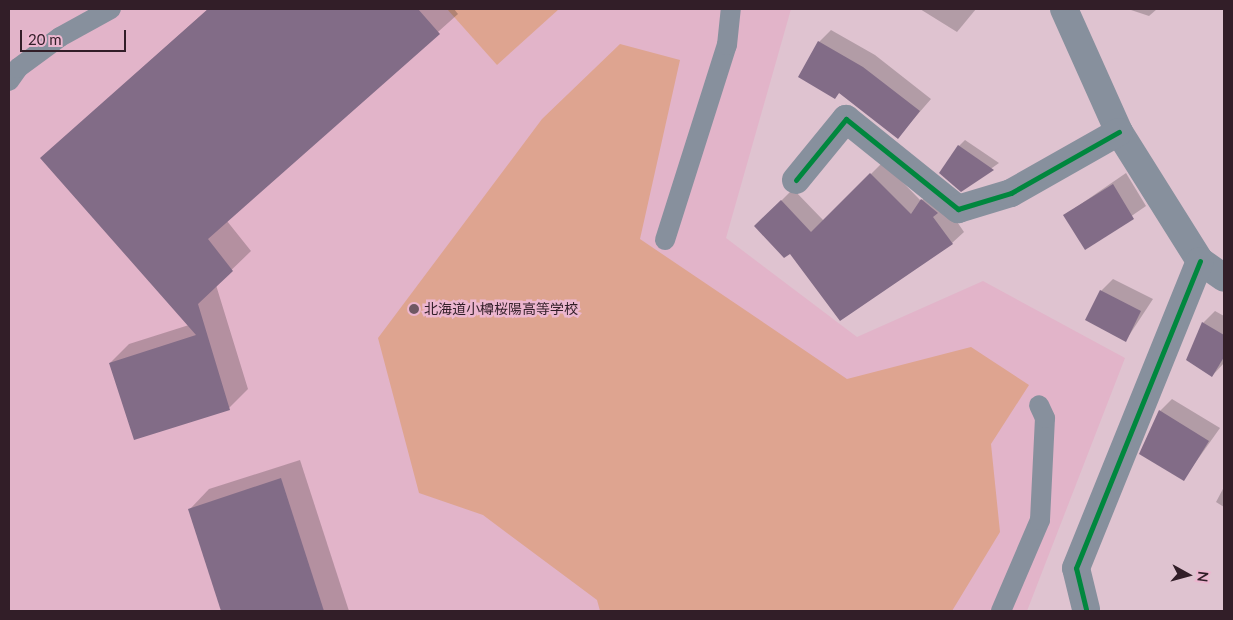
<!DOCTYPE html>
<html>
<head>
<meta charset="utf-8">
<style>
  body { margin:0 }
  #map { position:relative; width:1233px; height:620px; overflow:hidden; background:#dfc3d0; font-family:Lato,"Noto Sans JP",sans-serif }
  div>[style] { position:absolute }
  [style*='--x'] { left:calc(var(--x)*1px); top:calc(var(--y)*1px); width:calc(var(--w)*1px); rotate:calc(var(--a)*1deg) }
  .built>* { inset:0; background:#e2b4c9 }
  .green>* { inset:0; background:#dea490 }
  .shadow>* { inset:0; background:#0003 }
  .building>* { inset:0; background:#826c87 }
  .service>* { height:20px; margin:-10px; padding:0 10px; transform-origin:10px; border-radius:10px; background:#87909d }
  .minor>* { height:28px; margin:-14px; padding:0 14px; transform-origin:14px; border-radius:14px; background:#87909d }
  .cycleway>* { height:5px; margin:-2.5px; padding:0 2.5px; transform-origin:2.5px; border-radius:2.5px; background:#00873e }
  .dots>* { width:14px; height:14px; translate:-50% -50%; box-sizing:border-box; border:2px solid #ecb6cf; border-radius:50% }
  span { translate:-50% -50%; white-space:nowrap; text-align:center; line-height:1.15; -webkit-text-stroke:5px #ecb6cf; paint-order:stroke }
  .poi-label { font-size:14px; color:#321e28 }
  .left { translate:0 -50%; text-align:left }
  .frame { position:absolute; inset:0; border:10px solid #321e28; pointer-events:none }
  .north { position:absolute; left:1163px; top:550px; width:50px; height:50px; -webkit-text-stroke:4px #ecb6cf; paint-order:stroke; rotate:97deg; font-size:14px; font-weight:700; line-height:20px; text-align:center; color:#321e28 }
  .north::after { content:''; display:block; margin:auto; width:18px; height:22px; background:#321e28; clip-path:polygon(50% 0,100% 100%,50% 72%,0 100%) }
  .scale { position:absolute; left:20px; top:30px; width:106px; height:22px; box-sizing:border-box; border:2px solid #321e28; border-top:0; padding-left:6px; font-size:15px; line-height:18px; white-space:nowrap; color:#321e28; -webkit-text-stroke:4px #ecb6cf; paint-order:stroke }
</style>
</head>
<body>
<div id="map">
  <div class="built">
    <i style="clip-path:polygon(9px 9px,791px 9px,726px 238px,857px 337px,983px 281px,1125px 358px,1027px 611px,9px 611px)"></i>
  </div>
  <div class="green">
    <i style="clip-path:polygon(447px 9px,559px 9px,497px 65px)"></i>
    <i style="clip-path:polygon(620px 44px,680px 60px,640px 239px,847px 379px,971px 347px,1029px 385px,991px 444px,1000px 532px,952px 611px,600px 611px,597px 600px,483px 515px,419px 493px,378px 338px,542px 119px)"></i>
  </div>
  <div class="shadow">
    <i style="clip-path:polygon(208px 9px,454px 9px,458px 14px,227px 221px,251px 251px,216px 285px,248px 389px,229px 408px,110px 363px,129px 344px,189px 325px,42px 158px)"></i>
    <i style="clip-path:polygon(920px 9px,976px 9px,957px 32px)"></i>
    <i style="clip-path:polygon(1128px 9px,1157px 9px,1149px 16px)"></i>
    <i style="clip-path:polygon(831px 30px,875px 55px,931px 99px,898px 137px,840px 92px,835px 97px,819px 42px)"></i>
    <i style="clip-path:polygon(965px 140px,999px 163px,961px 190px,959px 146px)"></i>
    <i style="clip-path:polygon(883px 162px,921px 201px,934px 188px,964px 232px,952px 243px,790px 252px,756px 226px,793px 189px,824px 221px)"></i>
    <i style="clip-path:polygon(1126px 173px,1146px 206px,1085px 248px,1065px 215px)"></i>
    <i style="clip-path:polygon(1113px 279px,1153px 299px,1126px 340px,1101px 291px)"></i>
    <i style="clip-path:polygon(1215px 311px,1224px 316px,1224px 363px,1212px 376px,1203px 323px)"></i>
    <i style="clip-path:polygon(1172px 399px,1220px 428px,1183px 480px,1160px 411px)"></i>
    <i style="clip-path:polygon(300px 460px,349px 611px,222px 611px,190px 509px,209px 489px)"></i>
    <i style="clip-path:polygon(1224px 487px,1224px 507px,1216px 502px)"></i>
  </div>
  <div class="building">
    <i style="clip-path:polygon(208px 9px,418px 9px,440px 34px,208px 239px,233px 271px,198px 304px,230px 410px,134px 440px,109px 363px,196px 335px,40px 158px)"></i>
    <i style="clip-path:polygon(818px 41px,863px 67px,920px 111px,898px 139px,839px 93px,835px 99px,798px 77px)"></i>
    <i style="clip-path:polygon(958px 145px,994px 170px,961px 192px,939px 173px)"></i>
    <i style="clip-path:polygon(870px 173px,911px 214px,921px 199px,938px 213px,933px 217px,953px 244px,840px 321px,790px 254px,784px 258px,754px 226px,781px 200px,811px 232px)"></i>
    <i style="clip-path:polygon(1113px 184px,1134px 219px,1085px 250px,1063px 215px)"></i>
    <i style="clip-path:polygon(1100px 290px,1141px 311px,1126px 342px,1085px 320px)"></i>
    <i style="clip-path:polygon(1202px 322px,1224px 335px,1224px 357px,1212px 377px,1186px 360px)"></i>
    <i style="clip-path:polygon(1159px 410px,1209px 441px,1184px 481px,1139px 454px)"></i>
    <i style="clip-path:polygon(281px 478px,324px 611px,221px 611px,188px 509px)"></i>
  </div>
  <div class="service">
    <i style="--x:9;--y:81;--w:16;--a:-55"></i>
    <i style="--x:18;--y:68;--w:52;--a:-36.4"></i>
    <i style="--x:60;--y:37;--w:58;--a:-28.8"></i>
    <i style="--x:665;--y:240;--w:205;--a:-72.4"></i>
    <i style="--x:727;--y:45;--w:36;--a:-84"></i>
    <i style="--x:1001;--y:611;--w:99;--a:-66.8"></i>
    <i style="--x:1040;--y:520;--w:102;--a:-87.2"></i>
    <i style="--x:1045;--y:418;--w:14;--a:-115"></i>
  </div>
  <div class="minor">
    <i style="--x:1064;--y:9;--w:135;--a:65.9"></i>
    <i style="--x:1119;--y:132;--w:152;--a:57.9"></i>
    <i style="--x:1200;--y:261;--w:29;--a:35"></i>
    <i style="--x:796;--y:180;--w:79;--a:-50.7"></i>
    <i style="--x:846;--y:119;--w:144;--a:38.8"></i>
    <i style="--x:958;--y:209;--w:55;--a:-16.8"></i>
    <i style="--x:1011;--y:193;--w:124;--a:-29.5"></i>
    <i style="--x:1086;--y:609;--w:42;--a:-103.7"></i>
    <i style="--x:1076;--y:568;--w:331;--a:-68"></i>
  </div>
  <div class="cycleway">
    <i style="--x:796;--y:180;--w:79;--a:-50.7"></i>
    <i style="--x:846;--y:119;--w:144;--a:38.8"></i>
    <i style="--x:958;--y:209;--w:55;--a:-16.8"></i>
    <i style="--x:1011;--y:193;--w:124;--a:-29.5"></i>
    <i style="--x:1086;--y:609;--w:42;--a:-103.7"></i>
    <i style="--x:1076;--y:568;--w:331;--a:-68"></i>
  </div>
  <div class="dots">
    <i style="left:414px;top:309px;background:#6f5863"></i>
  </div>
  <div class="poi-label">
    <span class="left" style="left:424px;top:309px">北海道小樽桜陽高等学校</span>
  </div>
  <div class="frame"></div>
  <div class="north">N</div>
  <div class="scale">20 m</div>
</div>
</body>
</html>
